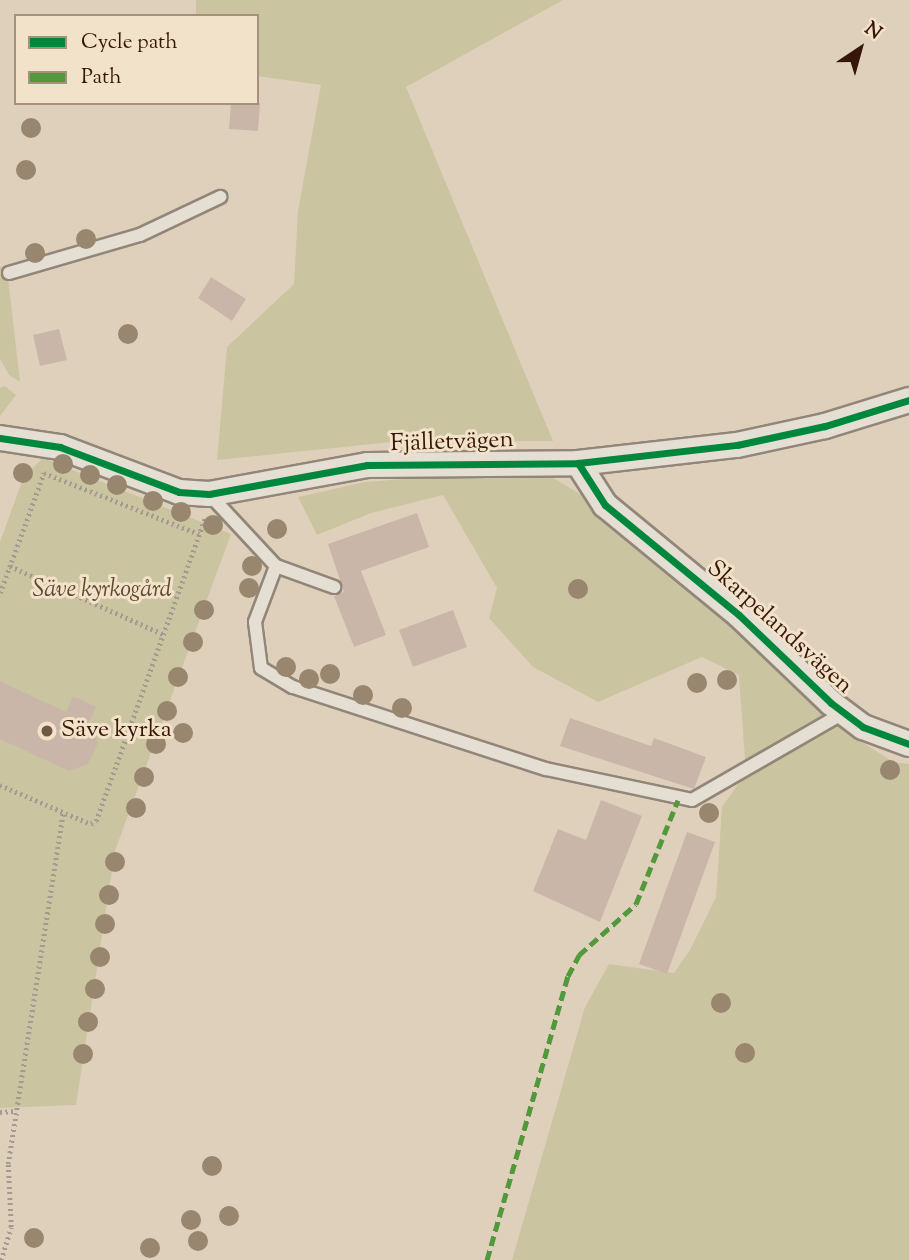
<!DOCTYPE html>
<html>
<head>
<meta charset="utf-8">
<style>
  body { margin:0 }
  #map { position:relative; width:909px; height:1260px; overflow:hidden; background:#dfd0bc; font-family:"Sorts Mill Goudy",serif }
  div>[style] { position:absolute }
  [style*='--x'] { left:calc(var(--x)*1px); top:calc(var(--y)*1px); width:calc(var(--w)*1px); rotate:calc(var(--a)*1deg) }
  .green>* { inset:0; background:#cac5a0 }
  .building>* { inset:0; background:#c9b6a9 }
  .path>* { height:4.5px; margin-top:-2.25px; transform-origin:0; background:repeating-linear-gradient(90deg,#a49a92 0 2px,transparent 0 5.5px) }
  .roads { filter:drop-shadow(2px 0 #928679) drop-shadow(-2px 0 #928679) drop-shadow(0 2px #928679) drop-shadow(0 -2px #928679) }
  .service>* { height:12px; margin:-6px; padding:0 6px; transform-origin:6px; border-radius:6px; background:#e5ded3 }
  .minor>* { height:24px; margin:-12px; padding:0 12px; transform-origin:12px; border-radius:12px; background:#e5ded3 }
  .quiet>* { height:5px; margin-top:-2.5px; transform-origin:0; background:repeating-linear-gradient(90deg,#51993a 0 10px,transparent 0 15px) }
  .cycleway>* { height:7px; margin:-3.5px; padding:0 3.5px; transform-origin:3.5px; border-radius:3.5px; background:#00873e }
  .trees>* { width:20px; height:20px; margin:-10px; border-radius:50%; background:#98866e }
  .dots>* { width:19px; height:19px; translate:-50% -50%; box-sizing:border-box; border:4px solid #f3e2ca; border-radius:50% }
  span { translate:-50% -50%; white-space:nowrap; text-align:center; line-height:1.15; -webkit-text-stroke:6px #f3e2ca; paint-order:stroke }
  .street-label { font-size:24px; color:#361707 }
  .park-label { font-size:24px; color:#5d492e; font-style:italic }
  .poi-label { font-size:24px; color:#361707 }
  .left { translate:0 -50%; text-align:left }
  .legend { position:absolute; left:14px; top:14px; width:245px; height:91px; box-sizing:border-box; background:#f3e2ca; border:2px solid #a7917c; margin:0; padding:9px 12px; list-style:none; font-size:21px; color:#361707 }
  .legend li { display:flex; align-items:center; gap:14px; height:35px }
  .legend b { width:35px; border:2px solid #a7917c }
  .north { position:absolute; left:825px; top:14px; width:70px; height:70px; -webkit-text-stroke:5px #f3e2ca; paint-order:stroke; rotate:36deg; font-size:19px; font-weight:700; line-height:28px; text-align:center; color:#361707 }
  .north::after { content:''; display:block; margin:auto; width:24px; height:32px; background:#361707; clip-path:polygon(50% 0,100% 100%,50% 72%,0 100%) }
</style>
</head>
<body>
<div id="map">
  <div class="green">
    <i style="clip-path:polygon(196px 0,563px 0,406px 87px,553px 441px,392px 442px,217px 460px,227px 347px,294px 284px,298px 211px,321px 85px,257px 76px,257px 16px,196px 16px)"></i>
    <i style="clip-path:polygon(0 266px,8px 278px,20px 382px,9px 375px,0 359px)"></i>
    <i style="clip-path:polygon(5px 386px,16px 395px,0 416px,0 388px)"></i>
    <i style="clip-path:polygon(43px 458px,231px 534px,115px 851px,76px 1105px,0 1108px,0 542px,24px 476px)"></i>
    <i style="clip-path:polygon(507px 471px,552px 477px,588px 499px,727px 618px,788px 682px,843px 730px,893px 762px,909px 764px,909px 1260px,512px 1260px,585px 1007px,609px 964px,674px 973px,690px 950px,716px 897px,722px 807px,746px 773px,739px 675px,702px 657px,598px 702px,533px 667px,489px 618px,497px 588px,443px 495px,371px 513px,317px 535px,298px 497px,365px 482px)"></i>
  </div>
  <div class="building">
    <i style="clip-path:polygon(231px 103px,260px 103px,258px 131px,229px 129px)"></i>
    <i style="clip-path:polygon(211px 277px,246px 299px,232px 321px,198px 298px)"></i>
    <i style="clip-path:polygon(59px 329px,67px 360px,40px 366px,33px 335px)"></i>
    <i style="clip-path:polygon(417px 513px,429px 547px,361px 571px,386px 635px,354px 647px,334px 596px,344px 592px,328px 544px)"></i>
    <i style="clip-path:polygon(453px 610px,467px 647px,413px 667px,399px 630px)"></i>
    <i style="clip-path:polygon(0 681px,66px 712px,73px 696px,96px 707px,89px 722px,98px 743px,88px 764px,69px 771px,0 739px)"></i>
    <i style="clip-path:polygon(570px 718px,651px 746px,654px 738px,706px 757px,694px 789px,560px 746px)"></i>
    <i style="clip-path:polygon(601px 800px,642px 816px,600px 922px,533px 891px,558px 829px,586px 840px)"></i>
    <i style="clip-path:polygon(687px 832px,715px 842px,667px 974px,639px 964px)"></i>
  </div>
  <div class="path">
    <i style="--x:10;--y:566;--w:167;--a:24"></i>
    <i style="--x:0;--y:593;--w:128;--a:-69.9"></i>
    <i style="--x:44;--y:473;--w:167;--a:21.5"></i>
    <i style="--x:0;--y:785;--w:99;--a:23.2"></i>
    <i style="--x:91;--y:824;--w:6;--a:-31"></i>
    <i style="--x:96;--y:821;--w:322;--a:-70.2"></i>
    <i style="--x:0;--y:1112;--w:15;--a:-4"></i>
    <i style="--x:1;--y:1260;--w:34;--a:-73"></i>
    <i style="--x:11;--y:1227;--w:63;--a:-92.7"></i>
    <i style="--x:8;--y:1164;--w:356;--a:-81.1"></i>
  </div>
  <div class="roads">
    <div class="service">
      <i style="--x:9;--y:273;--w:136;--a:-16.2"></i>
      <i style="--x:140;--y:235;--w:89;--a:-25.4"></i>
      <i style="--x:209;--y:494;--w:98;--a:47.1"></i>
      <i style="--x:276;--y:566;--w:62;--a:19.9"></i>
      <i style="--x:276;--y:566;--w:60;--a:110.6"></i>
      <i style="--x:255;--y:622;--w:46;--a:82.6"></i>
      <i style="--x:261;--y:668;--w:37;--a:31"></i>
      <i style="--x:293;--y:687;--w:266;--a:18"></i>
      <i style="--x:546;--y:769;--w:149;--a:12"></i>
      <i style="--x:692;--y:800;--w:174;--a:-29.9"></i>
    </div>
    <div class="minor">
      <i style="--x:0;--y:438;--w:61;--a:8.5"></i>
      <i style="--x:60;--y:447;--w:127;--a:20.7"></i>
      <i style="--x:179;--y:492;--w:30;--a:4"></i>
      <i style="--x:209;--y:494;--w:161;--a:-10.4"></i>
      <i style="--x:367;--y:465;--w:211;--a:-0.5"></i>
      <i style="--x:578;--y:463;--w:160;--a:-6.5"></i>
      <i style="--x:737;--y:445;--w:90;--a:-12.2"></i>
      <i style="--x:825;--y:426;--w:88;--a:-17.2"></i>
      <i style="--x:578;--y:463;--w:50;--a:57.3"></i>
      <i style="--x:605;--y:505;--w:173;--a:39.4"></i>
      <i style="--x:739;--y:615;--w:127;--a:43.7"></i>
      <i style="--x:831;--y:703;--w:40;--a:37"></i>
      <i style="--x:863;--y:727;--w:49;--a:20.3"></i>
    </div>
  </div>
  <div class="quiet">
    <i style="--x:487;--y:1260;--w:295;--a:-74.1"></i>
    <i style="--x:568;--y:976;--w:24;--a:-62"></i>
    <i style="--x:579;--y:955;--w:76;--a:-41.8"></i>
    <i style="--x:636;--y:904;--w:112;--a:-68"></i>
  </div>
  <div class="cycleway">
    <i style="--x:0;--y:438;--w:61;--a:8.5"></i>
    <i style="--x:60;--y:447;--w:127;--a:20.7"></i>
    <i style="--x:179;--y:492;--w:30;--a:4"></i>
    <i style="--x:209;--y:494;--w:161;--a:-10.4"></i>
    <i style="--x:367;--y:465;--w:211;--a:-0.5"></i>
    <i style="--x:578;--y:463;--w:160;--a:-6.5"></i>
    <i style="--x:737;--y:445;--w:90;--a:-12.2"></i>
    <i style="--x:825;--y:426;--w:88;--a:-17.2"></i>
    <i style="--x:578;--y:463;--w:50;--a:57.3"></i>
    <i style="--x:605;--y:505;--w:173;--a:39.4"></i>
    <i style="--x:739;--y:615;--w:127;--a:43.7"></i>
    <i style="--x:831;--y:703;--w:40;--a:37"></i>
    <i style="--x:863;--y:727;--w:49;--a:20.3"></i>
  </div>
  <div class="trees">
    <i style="left:31px;top:128px"></i>
    <i style="left:26px;top:170px"></i>
    <i style="left:86px;top:239px"></i>
    <i style="left:35px;top:253px"></i>
    <i style="left:128px;top:334px"></i>
    <i style="left:63px;top:464px"></i>
    <i style="left:23px;top:473px"></i>
    <i style="left:90px;top:475px"></i>
    <i style="left:117px;top:485px"></i>
    <i style="left:153px;top:501px"></i>
    <i style="left:181px;top:512px"></i>
    <i style="left:213px;top:525px"></i>
    <i style="left:277px;top:529px"></i>
    <i style="left:252px;top:566px"></i>
    <i style="left:249px;top:588px"></i>
    <i style="left:578px;top:589px"></i>
    <i style="left:204px;top:610px"></i>
    <i style="left:193px;top:642px"></i>
    <i style="left:286px;top:667px"></i>
    <i style="left:330px;top:674px"></i>
    <i style="left:178px;top:677px"></i>
    <i style="left:309px;top:679px"></i>
    <i style="left:727px;top:680px"></i>
    <i style="left:697px;top:683px"></i>
    <i style="left:363px;top:695px"></i>
    <i style="left:402px;top:708px"></i>
    <i style="left:167px;top:711px"></i>
    <i style="left:183px;top:733px"></i>
    <i style="left:156px;top:744px"></i>
    <i style="left:890px;top:770px"></i>
    <i style="left:144px;top:777px"></i>
    <i style="left:136px;top:808px"></i>
    <i style="left:709px;top:813px"></i>
    <i style="left:115px;top:862px"></i>
    <i style="left:109px;top:895px"></i>
    <i style="left:105px;top:924px"></i>
    <i style="left:100px;top:957px"></i>
    <i style="left:95px;top:989px"></i>
    <i style="left:721px;top:1003px"></i>
    <i style="left:88px;top:1022px"></i>
    <i style="left:745px;top:1053px"></i>
    <i style="left:83px;top:1054px"></i>
    <i style="left:212px;top:1166px"></i>
    <i style="left:229px;top:1216px"></i>
    <i style="left:191px;top:1220px"></i>
    <i style="left:34px;top:1238px"></i>
    <i style="left:198px;top:1241px"></i>
    <i style="left:150px;top:1248px"></i>
  </div>
  <div class="dots">
    <i style="left:47px;top:731px;background:#715846"></i>
  </div>
  <div class="street-label">
    <span style="left:452px;top:443px;rotate:-2deg">Fjälletvägen</span>
    <span style="left:779px;top:628px;rotate:42deg">Skarpelandsvägen</span>
  </div>
  <div class="park-label">
    <span style="left:102px;top:591px">Säve kyrkogård</span>
  </div>
  <div class="poi-label">
    <span class="left" style="left:61px;top:731px">Säve kyrka</span>
  </div>
  <ul class="legend">
  <li><b style="height:9px;background:#00873e"></b>Cycle path</li>
  <li><b style="height:9px;background:#51993a"></b>Path</li>
  </ul>
  <div class="north">N</div>
</div>
</body>
</html>
